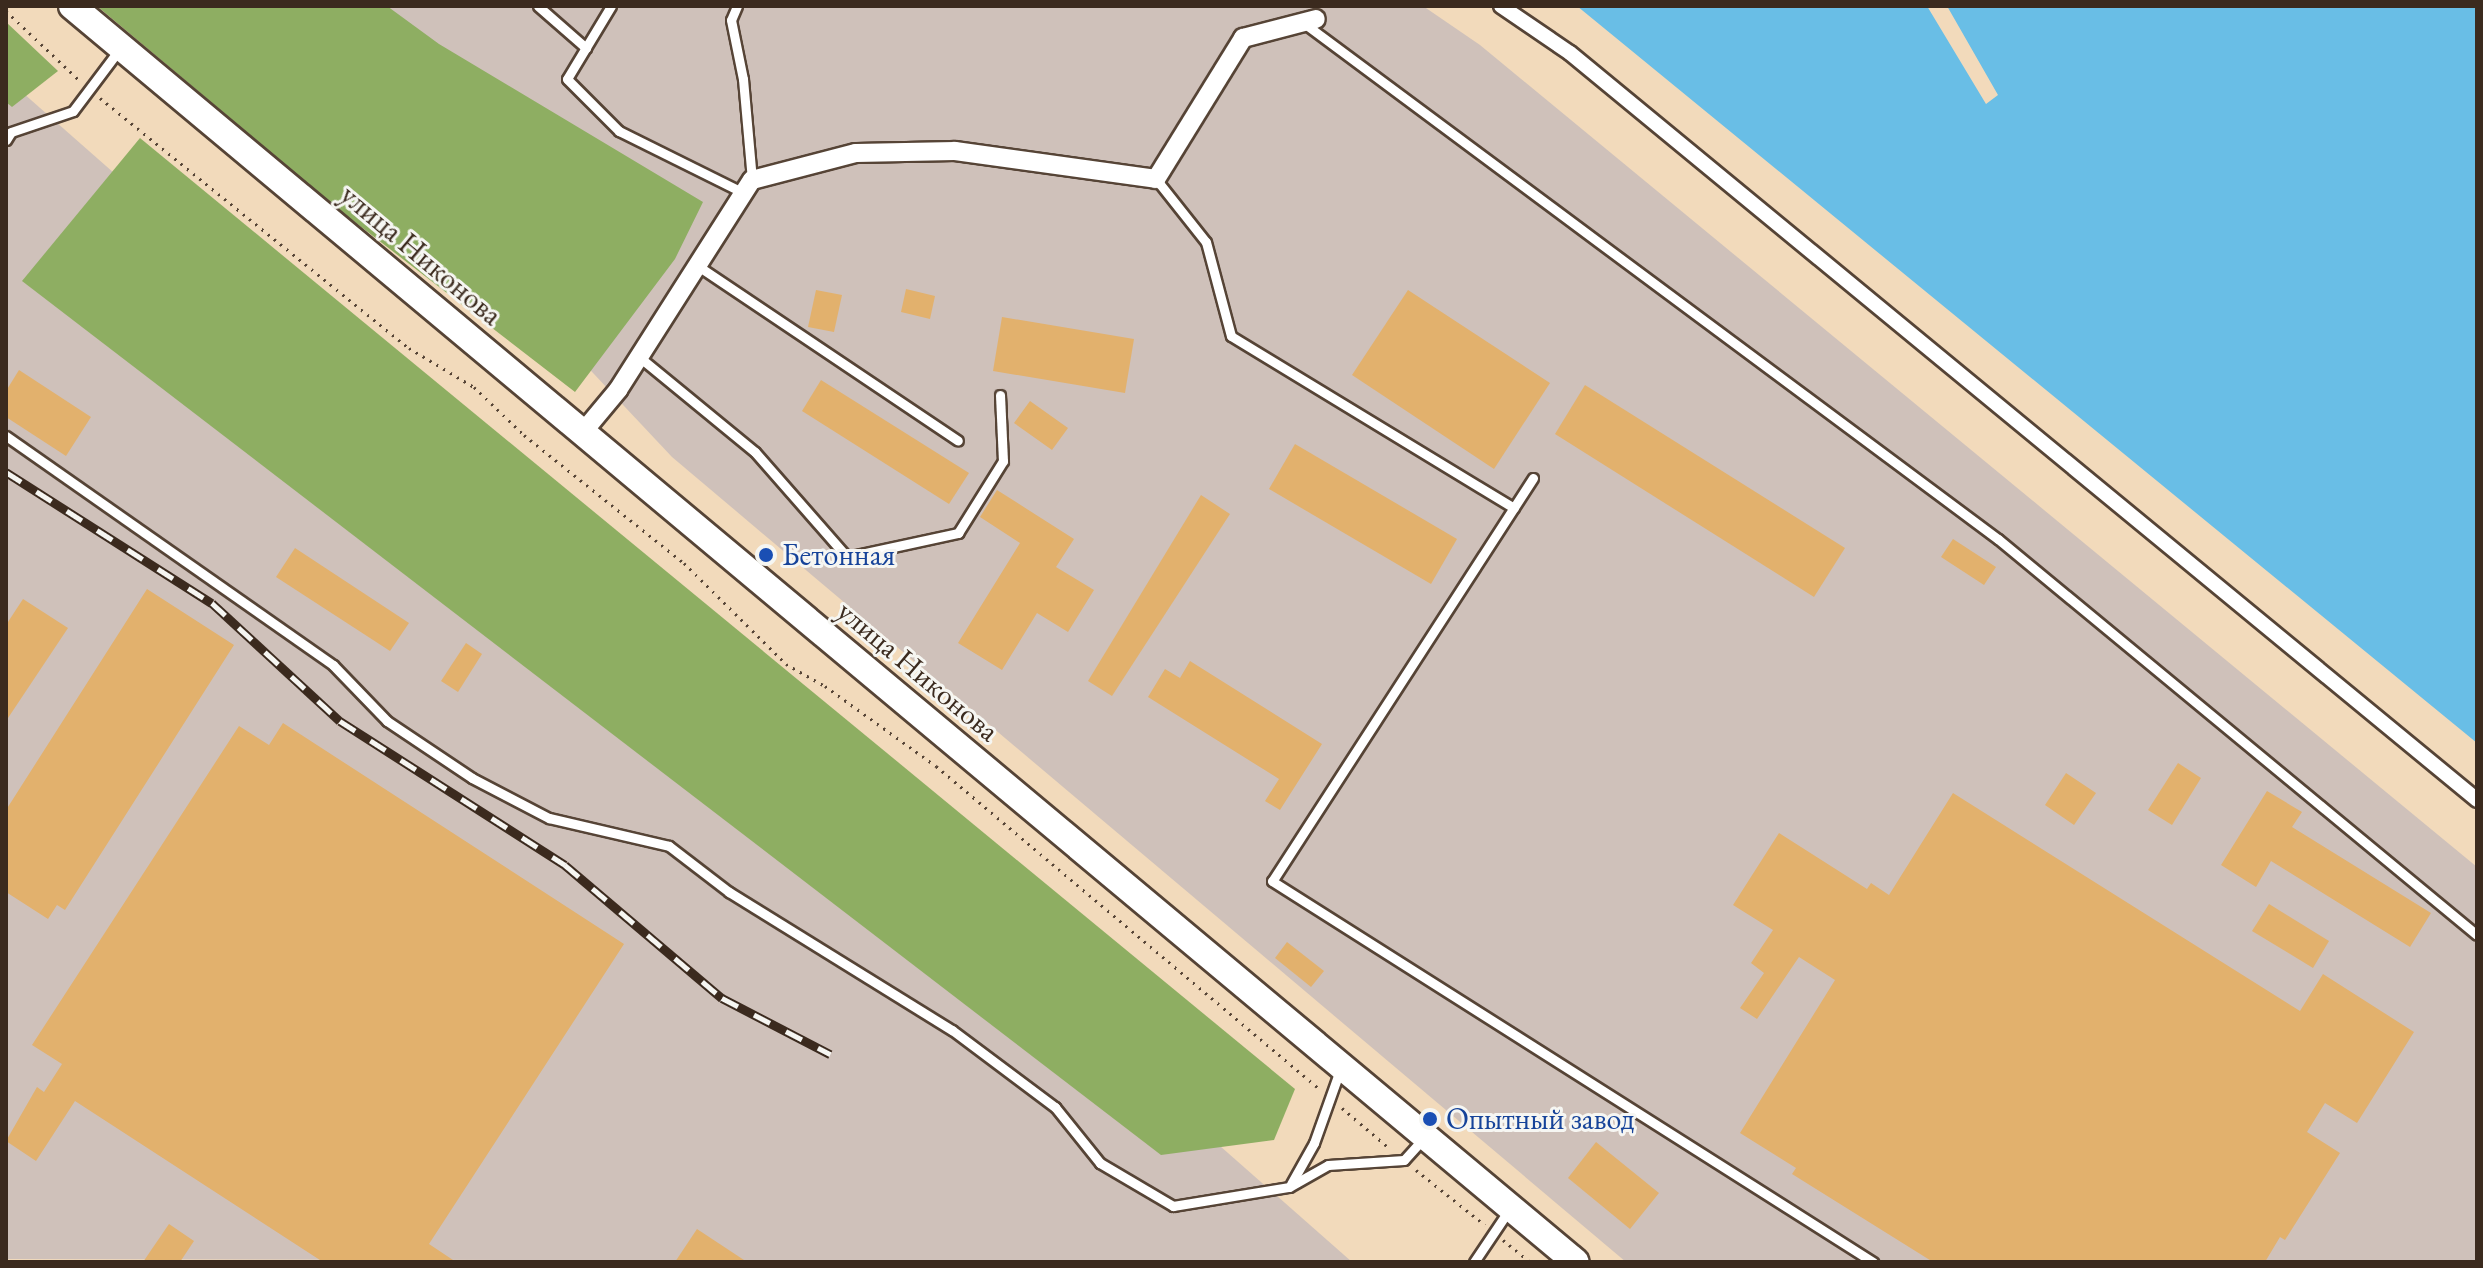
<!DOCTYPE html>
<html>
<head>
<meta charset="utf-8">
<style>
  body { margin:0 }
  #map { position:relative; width:2483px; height:1268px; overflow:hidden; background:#f2dabb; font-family:"EB Garamond",serif }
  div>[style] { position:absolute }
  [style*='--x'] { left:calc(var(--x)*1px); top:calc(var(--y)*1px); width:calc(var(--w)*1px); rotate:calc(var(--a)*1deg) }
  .industrial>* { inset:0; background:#cfc1ba }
  .forest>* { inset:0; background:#8eae62 }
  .water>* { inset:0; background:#69bee6 }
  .building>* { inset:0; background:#e2b16d }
  .path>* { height:3px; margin-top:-1.5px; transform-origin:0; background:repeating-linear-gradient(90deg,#564436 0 2px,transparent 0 8px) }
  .roads { filter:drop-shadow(2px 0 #564436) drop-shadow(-2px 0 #564436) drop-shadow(0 2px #564436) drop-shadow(0 -2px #564436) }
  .service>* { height:9px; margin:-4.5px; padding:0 4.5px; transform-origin:4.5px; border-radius:4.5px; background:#fff }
  .pedestrian>* { height:14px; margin:-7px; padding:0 7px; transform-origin:7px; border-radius:7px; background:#fff }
  .minor>* { height:18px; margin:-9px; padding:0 9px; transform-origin:9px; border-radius:9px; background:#fff }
  .secondary>* { height:26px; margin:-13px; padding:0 13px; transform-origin:13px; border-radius:13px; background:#fff }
  .rail>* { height:9px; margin-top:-4.5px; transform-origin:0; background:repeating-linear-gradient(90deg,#f6f6f2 0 18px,#3b2a1e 0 36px); box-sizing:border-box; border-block:2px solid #3b2a1e }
  .dots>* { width:22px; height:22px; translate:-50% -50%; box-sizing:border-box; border:4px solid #f6f6f2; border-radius:50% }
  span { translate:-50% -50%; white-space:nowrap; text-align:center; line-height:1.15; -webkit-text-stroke:6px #f6f6f2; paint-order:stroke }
  .street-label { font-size:30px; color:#3b2a1e }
  .transit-label { font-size:30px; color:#164399 }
  .left { translate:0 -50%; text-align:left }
  .frame { position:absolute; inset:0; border:8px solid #3b2a1e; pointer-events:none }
</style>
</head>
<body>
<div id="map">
  <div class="industrial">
    <i style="clip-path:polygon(248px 6px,1423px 6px,1480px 45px,2477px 867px,2477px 1262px,1626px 1262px,672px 457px)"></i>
    <i style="clip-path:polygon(6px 78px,1352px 1262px,6px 1259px)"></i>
  </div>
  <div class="forest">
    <i style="clip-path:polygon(97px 6px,387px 6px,439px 44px,703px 202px,675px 259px,575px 392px,338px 209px)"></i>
    <i style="clip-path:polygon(6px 22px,58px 71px,12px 107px,6px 102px)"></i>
    <i style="clip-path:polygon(140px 138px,1295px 1089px,1274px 1140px,1161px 1155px,22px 281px)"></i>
  </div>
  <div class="water">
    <i style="clip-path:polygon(1577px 6px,1927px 6px,1986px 104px,1998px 95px,1947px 6px,2477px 6px,2477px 743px)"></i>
  </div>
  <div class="building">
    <i style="clip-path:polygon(906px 289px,935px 296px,930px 319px,901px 312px)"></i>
    <i style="clip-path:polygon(816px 290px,842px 295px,834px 332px,808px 327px)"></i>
    <i style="clip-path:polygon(1408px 290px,1550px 383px,1494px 469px,1352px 375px)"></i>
    <i style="clip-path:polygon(1002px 317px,1134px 339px,1125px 393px,993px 371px)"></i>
    <i style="clip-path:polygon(19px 370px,91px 417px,66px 456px,6px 417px,6px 391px)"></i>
    <i style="clip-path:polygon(821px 380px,969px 473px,949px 504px,802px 411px)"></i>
    <i style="clip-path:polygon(1585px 385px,1845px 548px,1814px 597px,1555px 434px)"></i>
    <i style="clip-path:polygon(1030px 401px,1068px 428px,1052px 450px,1014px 423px)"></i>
    <i style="clip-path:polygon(1295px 444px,1457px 539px,1431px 584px,1269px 489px)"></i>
    <i style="clip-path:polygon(997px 490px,1074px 539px,1056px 567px,1094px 590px,1068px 632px,1037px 613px,1002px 670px,958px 643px,1020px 543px,980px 517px)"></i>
    <i style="clip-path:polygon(1201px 495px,1230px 514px,1112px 696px,1088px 681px)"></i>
    <i style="clip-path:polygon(1953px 539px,1996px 567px,1984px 585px,1941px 557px)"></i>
    <i style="clip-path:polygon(295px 548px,409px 623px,390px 651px,276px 577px)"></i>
    <i style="clip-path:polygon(147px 589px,234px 645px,65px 910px,57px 905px,48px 919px,6px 892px,6px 810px)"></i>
    <i style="clip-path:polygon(23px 599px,68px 628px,6px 721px,6px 625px)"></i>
    <i style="clip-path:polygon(466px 643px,482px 654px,458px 692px,441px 681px)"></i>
    <i style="clip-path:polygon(1190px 661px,1322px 744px,1280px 810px,1265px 801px,1279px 779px,1148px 697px,1165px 669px,1180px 678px)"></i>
    <i style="clip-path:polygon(283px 723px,624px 944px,429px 1244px,456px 1262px,323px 1262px,75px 1101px,36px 1161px,6px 1141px,37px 1087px,44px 1092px,62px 1064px,32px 1045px,239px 726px,269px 745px)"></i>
    <i style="clip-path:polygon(2178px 763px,2201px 778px,2172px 825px,2148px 810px)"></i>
    <i style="clip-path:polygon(2066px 773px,2096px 793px,2074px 825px,2045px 805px)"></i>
    <i style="clip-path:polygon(2267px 791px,2302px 812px,2292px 827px,2431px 913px,2410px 947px,2271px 861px,2256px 887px,2221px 865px)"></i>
    <i style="clip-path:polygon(1953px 793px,2300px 1011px,2323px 974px,2414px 1032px,2357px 1123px,2325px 1103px,2307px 1132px,2340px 1153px,2285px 1240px,2280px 1237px,2265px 1262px,1933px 1262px,1792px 1174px,1796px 1168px,1740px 1133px,1835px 980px,1799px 957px,1757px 1019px,1740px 1008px,1764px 973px,1751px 963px,1773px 930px,1733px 905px,1779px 833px,1867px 889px,1871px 883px,1889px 895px)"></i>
    <i style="clip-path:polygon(2269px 904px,2329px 941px,2313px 968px,2252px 931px)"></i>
    <i style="clip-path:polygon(1287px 942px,1324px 971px,1311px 987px,1275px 958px)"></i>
    <i style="clip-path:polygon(1596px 1142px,1659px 1193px,1630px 1229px,1568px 1178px)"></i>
    <i style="clip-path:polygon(169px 1224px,194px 1241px,180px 1262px,143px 1262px)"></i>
    <i style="clip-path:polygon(697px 1229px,747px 1262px,675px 1262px)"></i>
  </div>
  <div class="path">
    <i style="--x:6;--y:11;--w:100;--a:43.4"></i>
    <i style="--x:100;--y:98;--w:397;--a:39"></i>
    <i style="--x:409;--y:348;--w:76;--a:31"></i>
    <i style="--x:474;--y:387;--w:69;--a:43.8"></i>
    <i style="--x:524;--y:435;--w:205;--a:38.7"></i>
    <i style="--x:684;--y:563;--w:144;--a:44.7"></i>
    <i style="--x:786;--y:664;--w:45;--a:29.4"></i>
    <i style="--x:825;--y:686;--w:137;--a:35.8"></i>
    <i style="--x:936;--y:766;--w:500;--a:40.1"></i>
    <i style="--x:1342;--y:1108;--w:60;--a:40.3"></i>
    <i style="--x:1416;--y:1170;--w:88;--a:38.6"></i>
    <i style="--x:1503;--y:1240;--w:35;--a:39"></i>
  </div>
  <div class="roads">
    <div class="service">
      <i style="--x:538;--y:6;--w:64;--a:41.2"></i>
      <i style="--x:611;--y:6;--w:85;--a:121.1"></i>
      <i style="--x:567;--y:79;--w:74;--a:45"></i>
      <i style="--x:619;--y:131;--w:140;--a:26.4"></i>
      <i style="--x:737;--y:6;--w:15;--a:113"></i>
      <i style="--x:731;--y:20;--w:60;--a:78.5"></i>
      <i style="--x:743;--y:79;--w:101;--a:84.9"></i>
      <i style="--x:1305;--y:24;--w:863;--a:36.62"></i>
      <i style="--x:1998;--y:539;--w:621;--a:39.58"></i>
      <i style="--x:6;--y:140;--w:9;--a:-58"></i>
      <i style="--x:11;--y:132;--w:65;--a:-18.7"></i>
      <i style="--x:73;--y:111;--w:76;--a:-53"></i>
      <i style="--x:1156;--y:179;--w:80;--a:51.6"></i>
      <i style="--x:1206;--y:242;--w:97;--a:75.1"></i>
      <i style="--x:1231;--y:336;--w:331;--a:31.3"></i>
      <i style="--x:698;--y:266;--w:313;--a:33.9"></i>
      <i style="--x:638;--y:356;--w:151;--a:39.4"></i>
      <i style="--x:755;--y:452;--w:140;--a:48.8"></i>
      <i style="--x:847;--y:557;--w:114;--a:-12.2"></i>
      <i style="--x:958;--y:533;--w:85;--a:-58"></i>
      <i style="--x:1003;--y:461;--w:66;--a:-92.6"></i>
      <i style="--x:6;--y:436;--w:399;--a:35"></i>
      <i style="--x:333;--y:665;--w:78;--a:46"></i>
      <i style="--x:387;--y:721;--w:102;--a:33.8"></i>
      <i style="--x:472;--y:778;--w:87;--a:27.5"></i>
      <i style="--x:549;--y:818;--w:123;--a:13.1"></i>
      <i style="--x:669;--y:846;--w:76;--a:37.5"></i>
      <i style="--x:729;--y:892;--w:262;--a:31.8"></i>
      <i style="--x:952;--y:1030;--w:129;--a:36.8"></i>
      <i style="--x:1055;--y:1107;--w:72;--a:51.2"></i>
      <i style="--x:1100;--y:1163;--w:85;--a:30.5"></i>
      <i style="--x:1173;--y:1206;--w:118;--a:-9.3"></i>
      <i style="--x:1289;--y:1187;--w:45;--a:-29.4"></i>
      <i style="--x:1328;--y:1165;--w:76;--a:-3.8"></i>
      <i style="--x:1404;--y:1160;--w:30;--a:-48"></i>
      <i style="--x:1533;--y:478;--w:480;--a:122.9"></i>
      <i style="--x:1272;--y:881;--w:712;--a:32.37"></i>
      <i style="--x:1291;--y:1184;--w:47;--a:-60.7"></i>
      <i style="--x:1314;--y:1143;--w:77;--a:-70.4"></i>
      <i style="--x:1474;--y:1262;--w:63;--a:-56.1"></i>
    </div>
    <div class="pedestrian">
      <i style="--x:1501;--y:6;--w:83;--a:34.3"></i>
      <i style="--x:1570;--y:53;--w:1175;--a:39.47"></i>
    </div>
    <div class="minor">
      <i style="--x:583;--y:432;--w:55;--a:-50.2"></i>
      <i style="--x:618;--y:390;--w:249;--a:-57.5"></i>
      <i style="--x:752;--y:180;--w:107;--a:-14.6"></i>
      <i style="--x:856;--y:153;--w:99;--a:-1.2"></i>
      <i style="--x:955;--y:151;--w:203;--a:7.9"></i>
      <i style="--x:1156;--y:179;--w:166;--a:-58.3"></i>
      <i style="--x:1243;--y:38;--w:75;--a:-14.6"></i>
    </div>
    <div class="secondary">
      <i style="--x:72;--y:6;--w:1959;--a:39.87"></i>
    </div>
  </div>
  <div class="rail">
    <i style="--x:6;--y:472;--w:244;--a:32.5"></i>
    <i style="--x:212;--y:603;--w:174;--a:42.7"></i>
    <i style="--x:340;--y:721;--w:267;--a:32.6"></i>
    <i style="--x:565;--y:865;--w:206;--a:40.3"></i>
    <i style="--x:722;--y:998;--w:122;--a:27.4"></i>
  </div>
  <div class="dots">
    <i style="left:766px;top:555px;background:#1a4fb4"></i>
    <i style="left:1430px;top:1119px;background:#1a4fb4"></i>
  </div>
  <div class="street-label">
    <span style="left:421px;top:255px;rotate:40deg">улица Никонова</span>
    <span style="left:918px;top:671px;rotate:40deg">улица Никонова</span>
  </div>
  <div class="transit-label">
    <span class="left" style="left:782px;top:555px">Бетонная</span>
    <span class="left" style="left:1446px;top:1119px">Опытный завод</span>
  </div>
  <div class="frame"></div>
</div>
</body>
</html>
